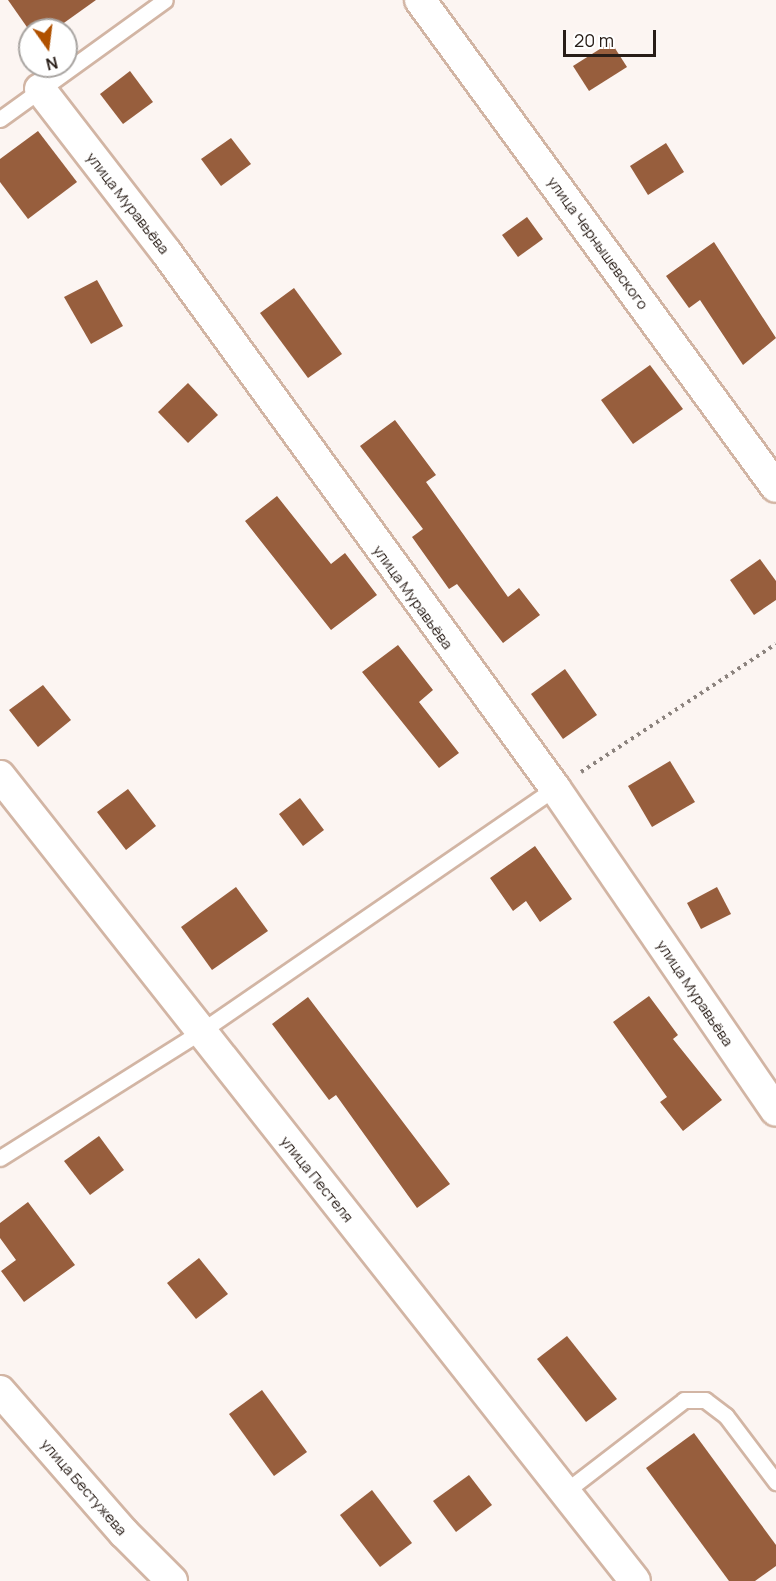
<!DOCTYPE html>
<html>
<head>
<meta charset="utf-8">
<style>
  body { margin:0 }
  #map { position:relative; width:776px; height:1581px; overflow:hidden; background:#fcf5f2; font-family:Manrope,sans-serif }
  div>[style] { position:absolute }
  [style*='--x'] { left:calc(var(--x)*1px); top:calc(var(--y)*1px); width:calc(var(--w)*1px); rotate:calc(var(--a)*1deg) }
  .building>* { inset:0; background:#975e3d }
  .path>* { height:4px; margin-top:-2px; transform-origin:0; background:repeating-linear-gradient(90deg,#8c837e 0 3px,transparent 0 7.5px) }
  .roads { filter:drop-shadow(2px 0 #d2b5a4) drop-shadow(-2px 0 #d2b5a4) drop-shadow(0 2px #d2b5a4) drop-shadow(0 -2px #d2b5a4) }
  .service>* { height:15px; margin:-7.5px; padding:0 7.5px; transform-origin:7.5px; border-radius:7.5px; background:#fff }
  .minor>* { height:30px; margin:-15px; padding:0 15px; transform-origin:15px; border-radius:15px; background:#fff }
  span { translate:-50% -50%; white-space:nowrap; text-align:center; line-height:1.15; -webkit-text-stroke:4.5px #fff; paint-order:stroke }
  .street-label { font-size:15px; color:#281d17 }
  .north { position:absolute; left:18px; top:18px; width:60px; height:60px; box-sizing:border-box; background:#fff; border:2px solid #a9a5a2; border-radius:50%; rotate:166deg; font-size:16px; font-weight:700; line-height:24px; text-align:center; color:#281d17 }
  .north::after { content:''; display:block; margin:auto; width:21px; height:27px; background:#b05100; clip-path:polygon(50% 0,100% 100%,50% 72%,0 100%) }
  .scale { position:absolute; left:563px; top:30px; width:93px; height:27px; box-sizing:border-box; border:3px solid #281d17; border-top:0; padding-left:8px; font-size:18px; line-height:21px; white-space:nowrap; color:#281d17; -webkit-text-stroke:4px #fff; paint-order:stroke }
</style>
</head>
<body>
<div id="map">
  <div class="building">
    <i style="clip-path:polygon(8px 0,96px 0,54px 30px,29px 30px)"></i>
    <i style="clip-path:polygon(611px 42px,627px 67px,589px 91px,573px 66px)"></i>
    <i style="clip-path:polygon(130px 71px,153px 102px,123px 124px,100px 94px)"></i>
    <i style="clip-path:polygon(38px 131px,77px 182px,28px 219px,0 182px,0 159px)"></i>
    <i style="clip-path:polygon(231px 138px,251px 164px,221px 186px,201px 159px)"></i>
    <i style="clip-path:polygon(666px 143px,684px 172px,648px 195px,630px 166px)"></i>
    <i style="clip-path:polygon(527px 217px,543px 239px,518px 257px,502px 235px)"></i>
    <i style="clip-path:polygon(714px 242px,776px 338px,743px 365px,700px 300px,689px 308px,666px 276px)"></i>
    <i style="clip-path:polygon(97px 280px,123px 326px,91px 344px,64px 297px)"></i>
    <i style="clip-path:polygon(294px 288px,342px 354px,308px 378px,260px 313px)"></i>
    <i style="clip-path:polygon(650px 365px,683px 409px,633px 444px,601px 400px)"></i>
    <i style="clip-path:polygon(188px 383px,218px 415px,188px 443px,158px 412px)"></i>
    <i style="clip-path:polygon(395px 420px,436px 475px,426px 482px,508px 597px,519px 588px,540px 615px,503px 643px,457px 584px,449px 589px,412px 537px,423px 529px,360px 446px)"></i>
    <i style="clip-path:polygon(277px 496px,331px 564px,345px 553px,377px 595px,331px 630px,245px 521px)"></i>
    <i style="clip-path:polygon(760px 559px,776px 581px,776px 600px,754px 615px,730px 580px)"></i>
    <i style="clip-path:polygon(398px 645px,433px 690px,419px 702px,459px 753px,439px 768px,362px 672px)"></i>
    <i style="clip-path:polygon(565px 669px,597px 715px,563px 739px,531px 694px)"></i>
    <i style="clip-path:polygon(43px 685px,71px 720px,38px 747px,9px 710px)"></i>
    <i style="clip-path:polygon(670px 761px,695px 802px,652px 827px,628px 786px)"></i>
    <i style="clip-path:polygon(128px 789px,156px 826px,126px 850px,97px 812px)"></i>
    <i style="clip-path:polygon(300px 798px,324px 830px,303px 846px,279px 814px)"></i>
    <i style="clip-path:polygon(535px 846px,572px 899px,540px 922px,526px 901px,513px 911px,490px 878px)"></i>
    <i style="clip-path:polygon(236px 887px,268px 931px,212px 970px,181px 927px)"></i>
    <i style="clip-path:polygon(717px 887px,731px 914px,701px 929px,687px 903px)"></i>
    <i style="clip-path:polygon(649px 996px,678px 1035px,673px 1039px,722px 1100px,683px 1131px,660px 1102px,667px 1097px,613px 1022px)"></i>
    <i style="clip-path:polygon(308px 997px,450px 1184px,417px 1208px,336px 1095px,329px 1100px,272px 1024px)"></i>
    <i style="clip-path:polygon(99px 1136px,124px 1170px,90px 1195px,64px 1161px)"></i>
    <i style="clip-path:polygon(28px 1202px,75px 1265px,24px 1302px,1px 1271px,16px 1260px,0 1238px,0 1223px)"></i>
    <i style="clip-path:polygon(199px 1258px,228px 1294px,196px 1319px,167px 1283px)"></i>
    <i style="clip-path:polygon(567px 1336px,617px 1399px,586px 1422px,537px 1359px)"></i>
    <i style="clip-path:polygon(262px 1390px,307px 1452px,274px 1476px,229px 1414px)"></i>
    <i style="clip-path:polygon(694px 1433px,776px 1545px,776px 1566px,755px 1581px,729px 1581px,646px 1468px)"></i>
    <i style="clip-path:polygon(469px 1475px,492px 1505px,456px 1532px,433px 1501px)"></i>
    <i style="clip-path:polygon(372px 1490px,412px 1543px,380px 1567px,340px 1515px)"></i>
  </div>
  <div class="path">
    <i style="--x:581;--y:772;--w:233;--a:-33.3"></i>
  </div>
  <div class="roads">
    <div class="service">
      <i style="--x:0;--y:119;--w:203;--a:-35.8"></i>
      <i style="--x:0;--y:1158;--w:236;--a:-32.2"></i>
      <i style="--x:200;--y:1032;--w:431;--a:-34.5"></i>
      <i style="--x:566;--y:1491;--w:149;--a:-37.6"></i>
      <i style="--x:684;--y:1400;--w:21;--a:0"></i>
      <i style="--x:705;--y:1400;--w:26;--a:37"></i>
      <i style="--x:726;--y:1416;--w:83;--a:52.9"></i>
    </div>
    <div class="minor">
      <i style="--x:420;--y:0;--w:603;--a:53.83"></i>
      <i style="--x:40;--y:89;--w:206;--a:52.3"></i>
      <i style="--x:166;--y:252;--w:662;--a:54.03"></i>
      <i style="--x:555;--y:788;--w:391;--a:55.6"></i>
      <i style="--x:0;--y:776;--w:1025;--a:51.73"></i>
      <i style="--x:0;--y:1391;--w:189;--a:48.9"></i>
      <i style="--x:124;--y:1533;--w:68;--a:45"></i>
    </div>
  </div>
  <div class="street-label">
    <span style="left:128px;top:203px;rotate:52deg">улица Муравьёва</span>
    <span style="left:598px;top:243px;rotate:54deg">улица Чернышевского</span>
    <span style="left:413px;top:597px;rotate:54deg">улица Муравьёва</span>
    <span style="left:695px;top:993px;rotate:56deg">улица Муравьёва</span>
    <span style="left:317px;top:1179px;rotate:51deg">улица Пестеля</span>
    <span style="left:84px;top:1487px;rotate:49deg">улица Бестужева</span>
  </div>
  <div class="north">N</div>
  <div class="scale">20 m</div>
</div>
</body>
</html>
